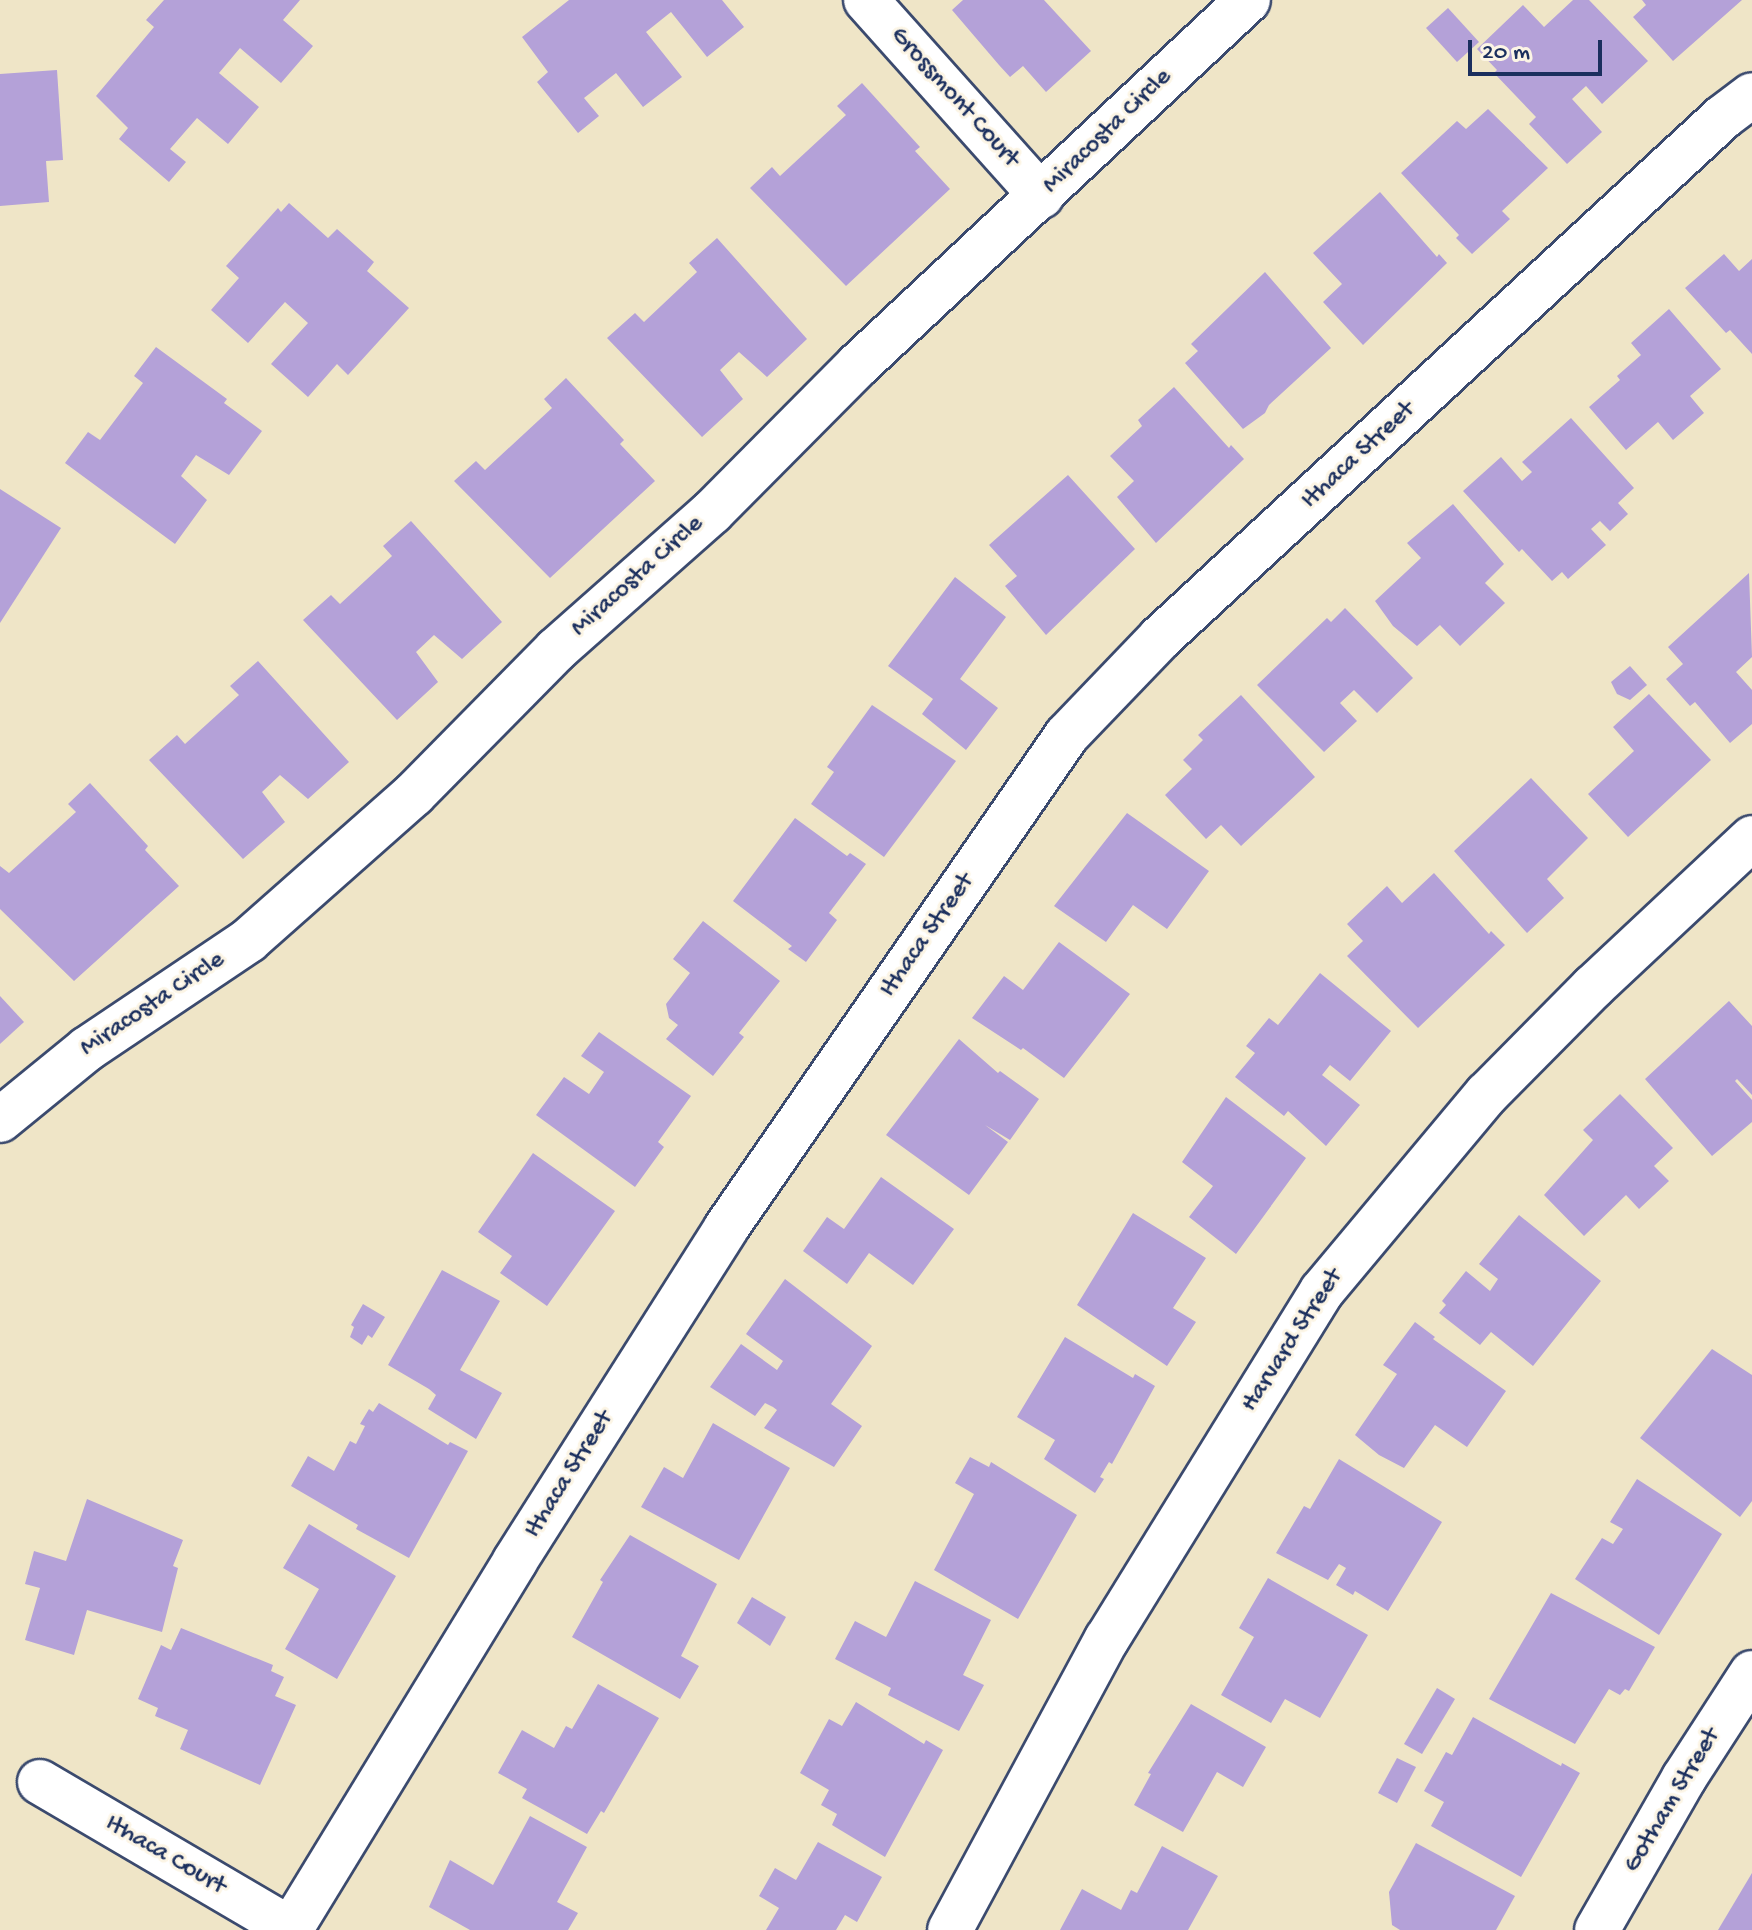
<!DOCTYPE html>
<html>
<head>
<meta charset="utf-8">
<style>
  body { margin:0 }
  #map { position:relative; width:1752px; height:1930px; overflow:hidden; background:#efe5c7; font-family:"Gochi Hand",sans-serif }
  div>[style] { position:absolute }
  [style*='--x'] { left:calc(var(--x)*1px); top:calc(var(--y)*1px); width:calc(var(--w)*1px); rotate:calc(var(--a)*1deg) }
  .building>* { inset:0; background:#b4a1d8 }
  .roads { filter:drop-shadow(2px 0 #3b4a6e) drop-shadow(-2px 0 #3b4a6e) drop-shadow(0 2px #3b4a6e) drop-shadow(0 -2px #3b4a6e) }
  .minor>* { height:44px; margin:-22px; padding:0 22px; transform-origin:22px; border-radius:22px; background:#fff }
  span { translate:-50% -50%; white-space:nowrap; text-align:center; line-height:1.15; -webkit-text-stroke:6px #fcf5e5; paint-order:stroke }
  .street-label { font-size:26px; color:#1b2f5e }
  .scale { position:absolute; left:1468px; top:40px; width:134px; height:36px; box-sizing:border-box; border:4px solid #1b2f5e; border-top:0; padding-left:10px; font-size:24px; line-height:28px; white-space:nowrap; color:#1b2f5e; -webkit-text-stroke:6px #fcf5e5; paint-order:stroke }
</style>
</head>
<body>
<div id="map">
  <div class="building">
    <i style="clip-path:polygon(164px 0,300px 0,283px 20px,313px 46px,281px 83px,240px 48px,219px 73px,259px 107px,228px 144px,197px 118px,170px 149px,186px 162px,169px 182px,119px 139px,128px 128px,96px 96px,154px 27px,146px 20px)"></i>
    <i style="clip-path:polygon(569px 0,722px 0,744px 27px,707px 57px,671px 12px,646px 32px,682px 77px,643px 107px,616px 73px,584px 98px,599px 116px,578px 133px,537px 82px,548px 72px,522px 37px)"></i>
    <i style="clip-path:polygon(963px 0,1044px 0,1091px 51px,1046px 92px,1023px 66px,1010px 77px,999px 65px,952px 10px)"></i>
    <i style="clip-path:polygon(1573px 0,1589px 0,1648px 61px,1602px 104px,1586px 86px,1572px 99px,1602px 132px,1567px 164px,1529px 124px,1536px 117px,1494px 73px,1497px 70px,1477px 49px,1523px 5px,1544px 27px)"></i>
    <i style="clip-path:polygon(1642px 0,1742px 0,1673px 61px,1633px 17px,1646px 5px)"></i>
    <i style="clip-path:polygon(1448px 8px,1479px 42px,1457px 62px,1426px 28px)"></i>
    <i style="clip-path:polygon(57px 70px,63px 160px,46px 161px,49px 202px,0 206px,0 74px)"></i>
    <i style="clip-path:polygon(862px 83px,920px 147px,915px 151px,950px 189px,846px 286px,750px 188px,772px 167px,780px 176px,846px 115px,837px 106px)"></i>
    <i style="clip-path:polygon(1488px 109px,1548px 168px,1502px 211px,1510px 219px,1472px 254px,1456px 238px,1459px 235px,1401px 173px,1457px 121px,1466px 129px)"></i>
    <i style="clip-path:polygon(1380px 192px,1437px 257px,1439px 254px,1447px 263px,1363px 345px,1323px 302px,1342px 284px,1313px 253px)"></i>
    <i style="clip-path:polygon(289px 203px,328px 238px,337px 229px,374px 262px,367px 271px,409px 308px,348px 375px,337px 364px,308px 397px,271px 364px,308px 323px,285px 302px,248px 343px,211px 310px,239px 278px,226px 266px,278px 208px,281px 212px)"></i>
    <i style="clip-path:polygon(717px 238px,807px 339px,767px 377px,739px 352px,720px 370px,743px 399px,702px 437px,607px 338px,635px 313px,644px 322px,697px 272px,689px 263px)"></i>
    <i style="clip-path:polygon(1724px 254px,1739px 271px,1752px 259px,1752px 354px,1730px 330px,1726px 333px,1685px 288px)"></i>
    <i style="clip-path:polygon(1265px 272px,1331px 348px,1269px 405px,1265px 413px,1243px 429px,1185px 363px,1198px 351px,1191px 344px)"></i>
    <i style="clip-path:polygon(1669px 309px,1721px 369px,1690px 396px,1704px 413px,1673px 440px,1658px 422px,1626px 450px,1589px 407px,1620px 380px,1617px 376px,1641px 355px,1631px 343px)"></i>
    <i style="clip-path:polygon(156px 347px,227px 399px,224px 403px,262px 431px,229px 475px,196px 455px,181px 476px,207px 500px,175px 544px,65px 463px,88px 432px,100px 440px,143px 383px,134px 376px)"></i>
    <i style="clip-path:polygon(566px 378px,624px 440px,620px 444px,655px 481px,550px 578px,454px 481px,476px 461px,485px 470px,552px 408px,544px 399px)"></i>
    <i style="clip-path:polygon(1174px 387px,1229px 448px,1231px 445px,1244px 459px,1156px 543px,1117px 497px,1134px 481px,1110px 456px,1142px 426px,1138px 420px)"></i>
    <i style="clip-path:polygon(1571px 418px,1634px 488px,1618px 503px,1628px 514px,1610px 531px,1600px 521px,1591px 529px,1606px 545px,1568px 579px,1562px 572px,1552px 581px,1522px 549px,1519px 552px,1463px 491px,1501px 457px,1522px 481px,1532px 472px,1522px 462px)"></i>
    <i style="clip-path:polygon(1068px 475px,1135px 549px,1046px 635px,1005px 586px,1017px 576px,989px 545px)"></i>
    <i style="clip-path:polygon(0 489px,61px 528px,0 623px)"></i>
    <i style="clip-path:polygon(1453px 504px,1504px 564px,1485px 583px,1505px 603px,1460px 646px,1440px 625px,1417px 646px,1393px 626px,1375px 601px,1421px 558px,1407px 543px)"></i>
    <i style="clip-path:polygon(411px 521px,502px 622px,462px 659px,434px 635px,416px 652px,438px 682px,397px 720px,303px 620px,331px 595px,340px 604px,392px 556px,383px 546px)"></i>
    <i style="clip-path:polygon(1749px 573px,1752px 657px,1736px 672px,1752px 690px,1752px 724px,1730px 743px,1695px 702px,1690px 706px,1666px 679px,1683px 664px,1668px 647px)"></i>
    <i style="clip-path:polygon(955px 577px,1006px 617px,960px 679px,998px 708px,966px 750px,922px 714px,933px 699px,888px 666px)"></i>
    <i style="clip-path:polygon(1345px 608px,1413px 678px,1377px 713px,1354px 690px,1340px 703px,1357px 721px,1324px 752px,1257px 685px,1327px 618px,1331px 622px)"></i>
    <i style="clip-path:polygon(258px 661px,349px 762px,308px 799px,280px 775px,262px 792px,285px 822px,243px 859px,149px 760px,177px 735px,185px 744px,239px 695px,230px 686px)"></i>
    <i style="clip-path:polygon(1630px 666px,1647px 685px,1630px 700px,1617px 694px,1611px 682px)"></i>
    <i style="clip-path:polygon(1649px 694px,1711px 760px,1628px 837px,1588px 794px,1634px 751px,1613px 727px)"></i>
    <i style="clip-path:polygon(1241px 695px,1315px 777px,1241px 846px,1221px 825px,1206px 839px,1165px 795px,1192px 769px,1183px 760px,1203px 740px,1198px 735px)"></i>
    <i style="clip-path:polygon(872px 705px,956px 761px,884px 857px,811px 804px,834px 772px,827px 767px)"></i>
    <i style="clip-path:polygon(1531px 778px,1588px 838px,1547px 879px,1564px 898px,1527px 933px,1454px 851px)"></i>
    <i style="clip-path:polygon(90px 783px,148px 846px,145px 850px,179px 886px,74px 981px,0 909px,0 866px,9px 873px,76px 812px,68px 804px)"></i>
    <i style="clip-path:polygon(1127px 813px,1209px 871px,1167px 929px,1133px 905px,1106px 942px,1054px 906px)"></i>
    <i style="clip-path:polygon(795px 818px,847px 856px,850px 853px,866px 864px,829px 913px,837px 920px,806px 962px,788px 949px,792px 946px,733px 901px)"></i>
    <i style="clip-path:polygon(1434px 873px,1489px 934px,1491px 931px,1505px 945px,1418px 1028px,1347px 956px,1363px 941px,1347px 924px,1387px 886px,1402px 903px)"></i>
    <i style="clip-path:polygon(703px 921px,780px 981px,739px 1033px,744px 1037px,713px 1076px,666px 1039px,678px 1025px,669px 1018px,666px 1004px,690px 973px,673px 959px)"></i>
    <i style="clip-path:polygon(1059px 942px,1130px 994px,1064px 1078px,1023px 1048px,1021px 1050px,972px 1018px,1004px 976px,1023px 990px)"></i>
    <i style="clip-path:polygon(1320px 973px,1391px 1031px,1350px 1081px,1330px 1065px,1322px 1075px,1360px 1105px,1326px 1146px,1288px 1111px,1284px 1116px,1235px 1077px,1255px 1053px,1246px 1046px,1269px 1018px,1278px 1025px)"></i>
    <i style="clip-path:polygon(0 996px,24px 1022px,0 1044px)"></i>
    <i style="clip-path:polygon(1729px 1001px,1752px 1026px,1752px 1095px,1737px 1079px,1735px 1081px,1752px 1100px,1752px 1122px,1712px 1156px,1645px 1079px)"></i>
    <i style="clip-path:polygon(599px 1032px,691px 1096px,658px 1142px,664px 1147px,635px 1187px,536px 1115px,564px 1077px,589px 1094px,604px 1072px,581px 1056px)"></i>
    <i style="clip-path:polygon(959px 1039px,998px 1073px,1000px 1071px,1039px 1099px,1010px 1140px,985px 1125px,1008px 1142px,969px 1195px,886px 1135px)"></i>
    <i style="clip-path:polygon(1620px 1094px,1673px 1148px,1654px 1166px,1669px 1181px,1639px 1209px,1626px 1195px,1584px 1236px,1544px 1195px,1593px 1140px,1583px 1130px)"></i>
    <i style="clip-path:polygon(1226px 1097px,1306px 1158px,1236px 1254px,1189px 1217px,1213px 1186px,1182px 1162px)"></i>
    <i style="clip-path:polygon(533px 1153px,615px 1211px,547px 1306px,500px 1273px,512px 1256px,478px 1232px)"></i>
    <i style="clip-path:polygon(881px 1177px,954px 1229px,913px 1285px,869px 1253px,847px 1284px,803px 1251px,827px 1217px,844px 1229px)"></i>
    <i style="clip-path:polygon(1133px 1213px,1206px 1258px,1173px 1308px,1196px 1322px,1167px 1366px,1077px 1305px)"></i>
    <i style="clip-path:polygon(1519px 1215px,1601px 1281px,1533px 1366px,1491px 1332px,1480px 1345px,1439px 1313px,1446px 1305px,1442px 1301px,1466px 1271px,1490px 1291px,1498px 1279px,1479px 1264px)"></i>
    <i style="clip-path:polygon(442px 1270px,500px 1301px,460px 1370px,502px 1393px,476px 1439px,428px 1409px,436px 1395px,429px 1389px,388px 1365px)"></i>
    <i style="clip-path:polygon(785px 1279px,872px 1346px,831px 1404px,862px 1426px,834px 1467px,764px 1428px,777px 1410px,773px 1407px,765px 1403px,755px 1416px,710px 1387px,741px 1344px,777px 1370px,783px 1361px,746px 1334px)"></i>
    <i style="clip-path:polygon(363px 1304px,385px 1317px,372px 1338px,368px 1335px,362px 1345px,350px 1337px,354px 1327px,351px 1325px)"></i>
    <i style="clip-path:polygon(1415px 1322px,1435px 1337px,1433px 1339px,1506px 1391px,1467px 1447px,1435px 1425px,1404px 1468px,1379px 1455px,1355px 1435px,1397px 1374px,1383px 1365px)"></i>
    <i style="clip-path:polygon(1065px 1337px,1133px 1378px,1135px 1374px,1155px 1386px,1112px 1464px,1109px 1462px,1100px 1477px,1104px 1479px,1095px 1493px,1044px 1459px,1055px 1440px,1017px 1417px)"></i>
    <i style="clip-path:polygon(1712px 1349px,1752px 1375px,1752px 1501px,1740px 1517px,1640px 1438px)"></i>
    <i style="clip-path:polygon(379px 1403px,448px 1445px,450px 1442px,468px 1451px,409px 1558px,356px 1529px,358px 1525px,291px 1486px,308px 1456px,334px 1471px,350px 1441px,356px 1444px,365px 1426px,360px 1424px,369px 1409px,373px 1412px)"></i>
    <i style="clip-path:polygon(713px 1423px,790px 1468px,739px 1560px,641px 1507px,664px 1467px,683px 1478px)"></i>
    <i style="clip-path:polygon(970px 1457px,989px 1467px,991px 1462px,1077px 1515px,1018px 1619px,934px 1570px,974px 1494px,955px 1483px)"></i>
    <i style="clip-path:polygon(1339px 1459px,1442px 1522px,1388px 1611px,1355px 1591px,1353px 1595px,1336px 1585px,1346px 1568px,1339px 1564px,1328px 1580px,1276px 1553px,1304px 1506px,1310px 1509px)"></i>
    <i style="clip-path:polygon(1637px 1479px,1722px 1534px,1659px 1635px,1575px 1579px,1602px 1538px,1613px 1544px,1623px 1529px,1610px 1522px)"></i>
    <i style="clip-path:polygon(87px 1499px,183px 1540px,173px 1566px,178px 1568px,162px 1632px,87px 1610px,74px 1655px,25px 1640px,40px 1588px,25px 1584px,34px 1551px,66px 1561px)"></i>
    <i style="clip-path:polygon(309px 1524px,396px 1576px,337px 1679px,285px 1649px,319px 1589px,283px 1568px)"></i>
    <i style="clip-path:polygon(630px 1535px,717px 1584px,681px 1656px,699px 1666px,680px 1699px,572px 1637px,603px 1582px,600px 1580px)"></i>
    <i style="clip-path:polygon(1268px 1578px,1368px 1635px,1320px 1718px,1285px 1699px,1271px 1723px,1221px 1695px,1254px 1637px,1239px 1628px)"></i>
    <i style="clip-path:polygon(915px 1581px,991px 1620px,963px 1675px,984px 1685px,959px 1731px,888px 1695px,891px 1688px,835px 1659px,855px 1621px,886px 1637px)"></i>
    <i style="clip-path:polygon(1551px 1593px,1655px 1647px,1629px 1691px,1625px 1689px,1620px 1695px,1609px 1689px,1575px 1744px,1489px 1699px)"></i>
    <i style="clip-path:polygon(752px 1597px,786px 1617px,770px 1646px,737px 1623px)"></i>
    <i style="clip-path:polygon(181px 1628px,273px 1665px,271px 1671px,284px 1677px,275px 1696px,296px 1705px,260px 1785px,180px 1749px,188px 1730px,155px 1716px,158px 1708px,138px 1699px,161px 1645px,171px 1650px)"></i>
    <i style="clip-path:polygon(598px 1684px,659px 1718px,604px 1813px,601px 1811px,587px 1834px,522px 1798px,527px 1789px,498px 1773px,522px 1730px,554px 1748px,566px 1726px,572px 1729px)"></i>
    <i style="clip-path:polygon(1437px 1688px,1455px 1699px,1422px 1754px,1404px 1744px)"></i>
    <i style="clip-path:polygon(856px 1702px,924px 1744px,926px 1740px,943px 1750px,885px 1857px,832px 1825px,837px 1814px,821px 1805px,829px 1790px,800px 1773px,829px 1719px,842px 1726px)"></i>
    <i style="clip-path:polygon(1191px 1704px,1266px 1747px,1243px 1787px,1217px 1772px,1183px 1832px,1134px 1805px,1151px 1774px,1148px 1773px)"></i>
    <i style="clip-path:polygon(1473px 1717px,1561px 1766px,1562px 1763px,1580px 1773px,1521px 1877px,1431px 1826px,1444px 1802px,1424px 1791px,1446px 1752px,1452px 1755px)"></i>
    <i style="clip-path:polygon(1397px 1758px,1416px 1767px,1397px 1803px,1378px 1793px)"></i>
    <i style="clip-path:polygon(530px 1816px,587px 1847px,557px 1902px,578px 1913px,568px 1930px,470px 1930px,429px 1907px,450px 1860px,493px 1885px)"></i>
    <i style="clip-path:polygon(818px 1842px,882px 1877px,857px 1922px,845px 1915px,836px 1930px,766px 1930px,779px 1908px,759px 1896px,775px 1868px,796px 1880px)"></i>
    <i style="clip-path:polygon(1416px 1843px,1515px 1896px,1496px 1930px,1400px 1930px,1392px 1925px,1389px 1892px)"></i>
    <i style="clip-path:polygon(1162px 1846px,1218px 1876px,1188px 1930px,1060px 1930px,1082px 1889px,1121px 1910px,1131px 1890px,1137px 1893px)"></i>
    <i style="clip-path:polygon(1752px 1873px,1752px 1930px,1718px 1930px)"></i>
  </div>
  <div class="roads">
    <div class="minor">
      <i style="--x:866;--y:0;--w:263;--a:48.2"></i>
      <i style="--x:0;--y:1120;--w:112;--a:-39.2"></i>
      <i style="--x:87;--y:1049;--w:195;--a:-33.9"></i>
      <i style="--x:249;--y:940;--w:220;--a:-41.5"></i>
      <i style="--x:414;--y:794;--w:202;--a:-45.4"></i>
      <i style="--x:556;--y:650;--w:208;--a:-41.5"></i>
      <i style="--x:712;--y:512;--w:207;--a:-45.2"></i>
      <i style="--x:858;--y:365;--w:534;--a:-43.1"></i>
      <i style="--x:40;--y:1782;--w:291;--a:30.4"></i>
      <i style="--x:290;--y:1930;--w:432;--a:-58.6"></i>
      <i style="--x:515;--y:1561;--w:394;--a:-57.6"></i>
      <i style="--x:726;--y:1228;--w:599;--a:-55.33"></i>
      <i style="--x:1067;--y:735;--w:134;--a:-46.2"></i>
      <i style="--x:1160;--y:638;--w:767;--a:-42.78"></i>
      <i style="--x:1723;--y:117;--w:36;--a:-37"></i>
      <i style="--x:950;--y:1930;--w:331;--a:-61.7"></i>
      <i style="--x:1107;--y:1639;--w:409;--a:-58.3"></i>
      <i style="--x:1322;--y:1291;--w:257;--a:-50.1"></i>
      <i style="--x:1487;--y:1094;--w:151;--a:-45.3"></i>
      <i style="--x:1593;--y:987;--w:218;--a:-43.1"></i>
      <i style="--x:1597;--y:1930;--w:175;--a:-60.2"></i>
      <i style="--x:1684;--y:1778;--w:125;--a:-57.1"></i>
    </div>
  </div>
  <div class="street-label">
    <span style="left:954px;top:98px;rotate:48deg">Grossmont Court</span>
    <span style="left:1108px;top:132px;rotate:-44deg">Miracosta Circle</span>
    <span style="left:1359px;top:456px;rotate:-43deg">Ithaca Street</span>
    <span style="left:638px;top:577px;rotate:-42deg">Miracosta Circle</span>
    <span style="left:928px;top:936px;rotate:-55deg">Ithaca Street</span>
    <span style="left:153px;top:1005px;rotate:-34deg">Miracosta Circle</span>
    <span style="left:1293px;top:1341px;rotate:-57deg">Harvard Street</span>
    <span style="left:570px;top:1475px;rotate:-58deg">Ithaca Street</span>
    <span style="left:1673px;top:1801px;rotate:-59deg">Gotham Street</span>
    <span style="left:165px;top:1856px;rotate:30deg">Ithaca Court</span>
  </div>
  <div class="scale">20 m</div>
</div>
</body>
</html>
